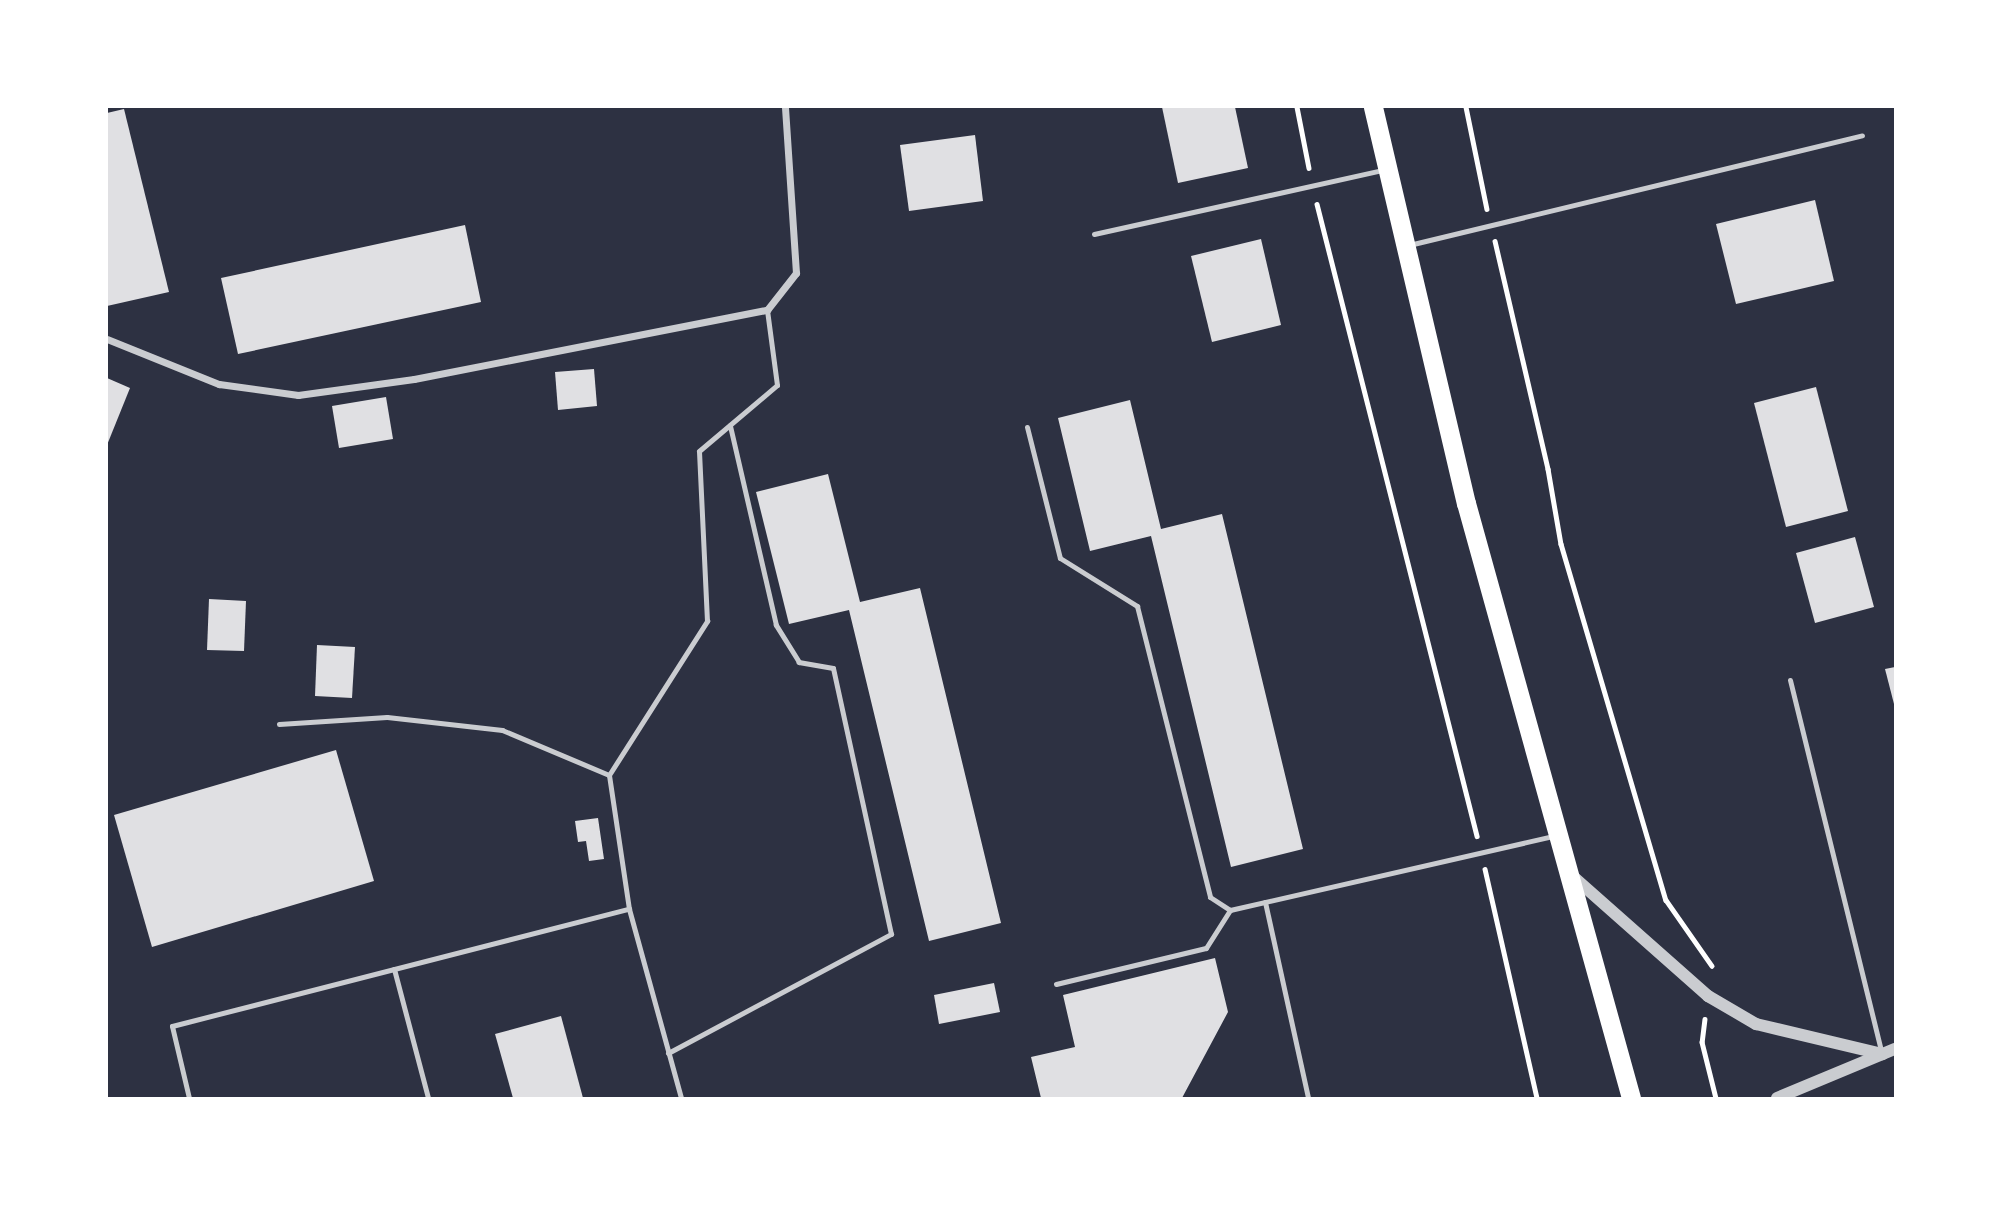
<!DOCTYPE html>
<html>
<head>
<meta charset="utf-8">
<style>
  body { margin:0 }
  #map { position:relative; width:2002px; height:1205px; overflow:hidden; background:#2d3142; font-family:Lato,sans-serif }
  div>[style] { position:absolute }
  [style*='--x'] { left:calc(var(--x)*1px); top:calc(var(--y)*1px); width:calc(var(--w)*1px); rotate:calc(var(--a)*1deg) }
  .building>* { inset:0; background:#e0e0e3 }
  .path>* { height:4.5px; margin:-2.25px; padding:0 2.25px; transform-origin:2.25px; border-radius:2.25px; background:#fff }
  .service>* { height:5px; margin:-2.5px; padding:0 2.5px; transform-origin:2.5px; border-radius:2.5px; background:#caccd0 }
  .minor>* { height:7px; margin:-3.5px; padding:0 3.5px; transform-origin:3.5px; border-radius:3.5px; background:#caccd0 }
  .tertiary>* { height:12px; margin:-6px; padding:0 6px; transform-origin:6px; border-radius:6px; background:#caccd0 }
  .trunk>* { height:19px; margin:-9.5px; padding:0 9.5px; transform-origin:9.5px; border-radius:9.5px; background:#fff }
  span { translate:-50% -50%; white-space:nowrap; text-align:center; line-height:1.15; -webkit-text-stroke:6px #fff; paint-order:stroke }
  .frame { position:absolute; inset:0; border:108px solid #fff; pointer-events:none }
</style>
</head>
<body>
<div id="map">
  <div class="building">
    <i style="clip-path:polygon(1162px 107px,1235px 107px,1248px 168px,1178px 183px)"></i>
    <i style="clip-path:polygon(124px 109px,169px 292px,107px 306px,107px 113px)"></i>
    <i style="clip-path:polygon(975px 135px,983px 201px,909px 211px,900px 145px)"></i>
    <i style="clip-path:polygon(1815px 200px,1834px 281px,1736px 304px,1716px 224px)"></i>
    <i style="clip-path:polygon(465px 225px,481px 302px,238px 354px,221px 278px)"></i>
    <i style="clip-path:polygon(1261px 239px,1281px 325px,1212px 342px,1191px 256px)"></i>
    <i style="clip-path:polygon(594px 369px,597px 406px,558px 410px,555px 372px)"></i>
    <i style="clip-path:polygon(107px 378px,130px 388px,107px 445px)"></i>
    <i style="clip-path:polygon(1816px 387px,1848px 511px,1786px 527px,1754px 403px)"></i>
    <i style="clip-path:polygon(386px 397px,393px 439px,339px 448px,332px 406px)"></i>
    <i style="clip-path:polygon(1130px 400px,1161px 529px,1222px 514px,1303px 849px,1231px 867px,1151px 536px,1090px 551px,1058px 418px)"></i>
    <i style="clip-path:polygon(828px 474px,860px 602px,920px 588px,1001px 923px,929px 941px,849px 610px,789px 624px,756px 492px)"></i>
    <i style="clip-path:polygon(1855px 537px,1874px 607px,1815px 623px,1796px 553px)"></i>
    <i style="clip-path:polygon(209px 599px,246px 601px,244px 651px,207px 650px)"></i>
    <i style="clip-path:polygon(317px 645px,355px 647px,352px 698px,315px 696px)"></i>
    <i style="clip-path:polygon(1895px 667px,1895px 704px,1894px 704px,1885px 669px)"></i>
    <i style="clip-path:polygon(336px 750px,374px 881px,152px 947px,114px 815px)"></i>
    <i style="clip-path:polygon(598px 818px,604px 859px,589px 861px,586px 841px,578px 842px,575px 821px)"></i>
    <i style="clip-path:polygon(1215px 958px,1228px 1012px,1182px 1098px,1041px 1098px,1031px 1057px,1075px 1047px,1063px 995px)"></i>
    <i style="clip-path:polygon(994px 983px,1000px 1012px,939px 1024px,934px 995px)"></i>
    <i style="clip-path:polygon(561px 1016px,583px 1098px,513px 1098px,495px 1034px)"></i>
  </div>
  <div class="path">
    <i style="--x:1297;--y:107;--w:62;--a:78.9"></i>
    <i style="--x:1466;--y:107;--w:104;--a:78.4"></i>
    <i style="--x:1317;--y:204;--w:652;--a:75.79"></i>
    <i style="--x:1495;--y:241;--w:234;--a:76.9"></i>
    <i style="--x:1548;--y:469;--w:76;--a:80.2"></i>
    <i style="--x:1561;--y:544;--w:371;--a:73.6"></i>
    <i style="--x:1666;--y:900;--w:80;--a:55.1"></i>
    <i style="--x:1485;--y:869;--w:235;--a:77.2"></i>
    <i style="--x:1705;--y:1019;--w:23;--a:97"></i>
    <i style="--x:1702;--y:1042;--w:58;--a:76"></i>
  </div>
  <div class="service">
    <i style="--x:1094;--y:234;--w:296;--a:-12.5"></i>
    <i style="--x:1409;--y:245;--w:466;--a:-13.6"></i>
    <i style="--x:1027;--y:427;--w:135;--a:75.9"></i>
    <i style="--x:1060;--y:558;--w:91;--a:31.9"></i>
    <i style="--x:1137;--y:606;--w:300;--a:75.9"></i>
    <i style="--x:1210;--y:897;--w:24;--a:33"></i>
    <i style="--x:1790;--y:680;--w:382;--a:76.2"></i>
    <i style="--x:279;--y:724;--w:108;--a:-3.7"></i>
    <i style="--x:387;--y:717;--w:116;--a:6.4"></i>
    <i style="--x:502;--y:730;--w:116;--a:22.8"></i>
    <i style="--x:1265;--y:902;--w:201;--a:77.6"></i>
    <i style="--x:629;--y:909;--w:135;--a:-98.5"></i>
    <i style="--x:609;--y:775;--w:183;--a:-57.5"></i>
    <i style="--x:707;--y:621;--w:170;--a:-92.7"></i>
    <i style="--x:699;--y:451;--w:102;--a:-40.2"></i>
    <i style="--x:777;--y:385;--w:76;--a:-97.6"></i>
    <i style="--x:394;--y:969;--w:133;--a:75.2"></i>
    <i style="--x:1056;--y:984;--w:154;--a:-13.5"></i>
    <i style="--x:1206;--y:948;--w:45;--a:-57.7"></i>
    <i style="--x:1230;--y:910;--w:332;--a:-12.9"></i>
    <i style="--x:668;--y:1053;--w:253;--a:-28.1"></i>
    <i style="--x:891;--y:934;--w:272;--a:-102.3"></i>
    <i style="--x:833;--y:668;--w:35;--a:-170"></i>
    <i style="--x:799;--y:662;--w:44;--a:-121.9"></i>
    <i style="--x:776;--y:625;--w:205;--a:-103"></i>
    <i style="--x:189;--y:1098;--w:74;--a:-103.3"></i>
    <i style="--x:172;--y:1026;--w:472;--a:-14.4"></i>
    <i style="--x:629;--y:909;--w:196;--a:74.6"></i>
  </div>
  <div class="minor">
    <i style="--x:107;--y:339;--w:121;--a:21.9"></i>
    <i style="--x:219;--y:384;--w:80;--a:7.9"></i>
    <i style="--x:298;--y:395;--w:117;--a:-7.9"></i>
    <i style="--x:414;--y:379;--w:360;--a:-11.1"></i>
    <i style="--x:767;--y:310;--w:47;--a:-51.9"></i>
    <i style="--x:796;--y:273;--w:166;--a:-93.8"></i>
  </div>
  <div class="tertiary">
    <i style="--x:1569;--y:873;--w:186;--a:41.5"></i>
    <i style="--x:1708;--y:996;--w:56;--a:30.3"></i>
    <i style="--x:1756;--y:1024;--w:130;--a:13.4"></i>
    <i style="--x:1777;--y:1098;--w:128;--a:-22.6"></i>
  </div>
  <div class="trunk">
    <i style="--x:1373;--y:107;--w:407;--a:76.8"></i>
    <i style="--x:1466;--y:503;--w:617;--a:74.5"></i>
  </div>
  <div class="frame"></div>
</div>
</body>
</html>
